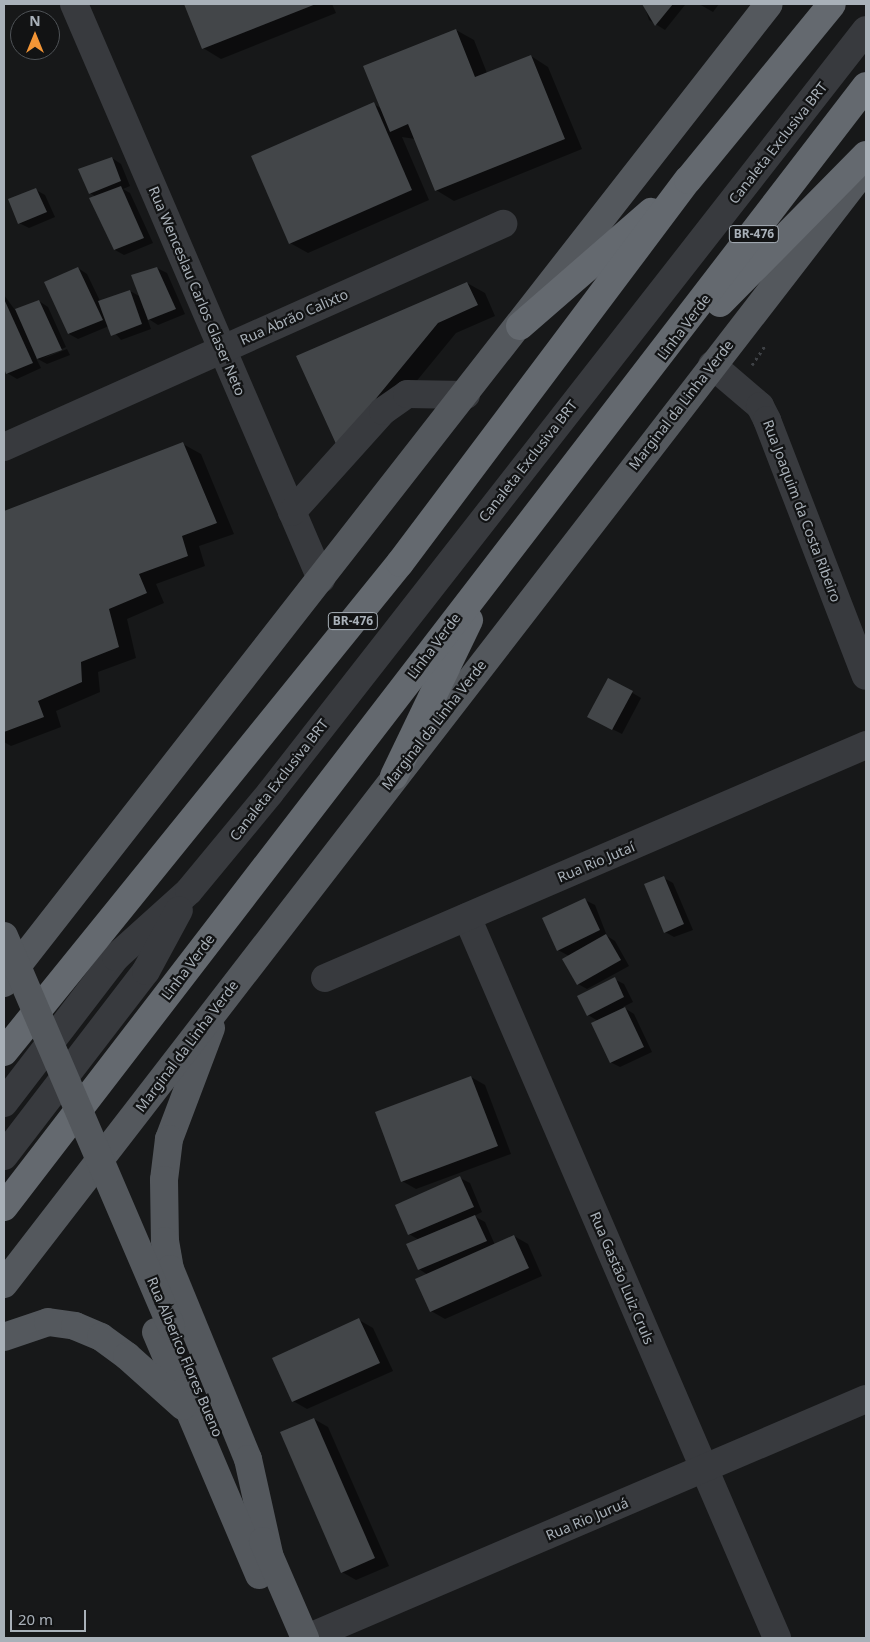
<!DOCTYPE html>
<html>
<head>
<meta charset="utf-8">
<style>
  body { margin:0 }
  #map { position:relative; width:870px; height:1642px; overflow:hidden; background:#171819; font-family:"Noto Sans",sans-serif }
  div>[style] { position:absolute }
  [style*='--x'] { left:calc(var(--x)*1px); top:calc(var(--y)*1px); width:calc(var(--w)*1px); rotate:calc(var(--a)*1deg) }
  .shadow>* { inset:0; background:#0007 }
  .building>* { inset:0; background:#434649 }
  .path>* { height:3px; margin-top:-1.5px; transform-origin:0; background:repeating-linear-gradient(90deg,#3e4145 0 2.5px,transparent 0 6.5px) }
  .minor>* { height:28px; margin:-14px; padding:0 14px; transform-origin:14px; border-radius:14px; background:#383a3e }
  .major>* { height:28px; margin:-14px; padding:0 14px; transform-origin:14px; border-radius:14px; background:#54585d }
  .highway>* { height:28px; margin:-14px; padding:0 14px; transform-origin:14px; border-radius:14px; background:#64696f }
  .major-bridge>* { height:28px; margin:-14px; padding:0 14px; transform-origin:14px; border-radius:14px; background:#54585d }
  span { translate:-50% -50%; white-space:nowrap; text-align:center; line-height:1.15; -webkit-text-stroke:4.5px #121314; paint-order:stroke }
  .shield-label span { padding:1px 4px; background:#121314; border:1px solid; border-radius:4px; -webkit-text-stroke-width:0 }
  .shield-label { font-size:12px; color:#a9b1b9; font-weight:700 }
  .street-label { font-size:14px; color:#a9b1b9 }
  .frame { position:absolute; inset:0; border:5px solid #a9b1b9; pointer-events:none }
  .north { position:absolute; left:10px; top:10px; width:50px; height:50px; box-sizing:border-box; background:#121314; border:1px solid #4e5256; border-radius:50%; rotate:0deg; font-size:14px; font-weight:700; line-height:20px; text-align:center; color:#a9b1b9 }
  .north::after { content:''; display:block; margin:auto; width:18px; height:22px; background:#f39536; clip-path:polygon(50% 0,100% 100%,50% 72%,0 100%) }
  .scale { position:absolute; left:10px; top:1610px; width:76px; height:22px; box-sizing:border-box; border:2px solid #a9b1b9; border-top:0; padding-left:6px; font-size:15px; line-height:18px; white-space:nowrap; color:#a9b1b9; -webkit-text-stroke:4px #121314; paint-order:stroke }
</style>
</head>
<body>
<div id="map">
  <div class="shadow">
    <i style="clip-path:polygon(185px 4px,332px 4px,336px 13px,221px 59px,203px 48px)"></i>
    <i style="clip-path:polygon(644px 4px,684px 4px,685px 5px,665px 30px,649px 20px)"></i>
    <i style="clip-path:polygon(699px 4px,719px 4px,713px 12px)"></i>
    <i style="clip-path:polygon(456px 30px,474px 40px,487px 73px,531px 56px,548px 67px,582px 149px,454px 201px,436px 190px,415px 139px,402px 137px,429px 200px,308px 253px,290px 243px,374px 104px,382px 109px)"></i>
    <i style="clip-path:polygon(112px 158px,121px 164px,130px 186px,123px 189px,130px 193px,153px 243px,124px 255px,115px 250px,96px 197px,90px 193px)"></i>
    <i style="clip-path:polygon(36px 190px,45px 195px,55px 217px,29px 228px,19px 223px)"></i>
    <i style="clip-path:polygon(78px 268px,87px 274px,100px 301px,130px 291px,141px 297px,157px 268px,167px 273px,185px 314px,158px 325px,147px 318px,151px 329px,121px 340px,109px 326px,78px 339px,69px 334px)"></i>
    <i style="clip-path:polygon(467px 283px,485px 293px,495px 316px,456px 333px,356px 455px,298px 357px)"></i>
    <i style="clip-path:polygon(4px 295px,15px 310px,39px 301px,48px 307px,66px 347px,42px 359px,67px 349px,70px 355px,47px 364px,36px 358px,41px 368px,17px 379px,7px 373px)"></i>
    <i style="clip-path:polygon(183px 444px,201px 454px,234px 534px,199px 546px,205px 566px,156px 584px,164px 603px,127px 619px,136px 658px,98px 672px,100px 692px,56px 711px,61px 727px,11px 746px,4px 742px,4px 512px)"></i>
    <i style="clip-path:polygon(609px 679px,641px 698px,622px 734px,598px 722px)"></i>
    <i style="clip-path:polygon(664px 878px,673px 883px,693px 930px,674px 937px,665px 932px)"></i>
    <i style="clip-path:polygon(585px 900px,595px 905px,607px 936px,615px 941px,629px 966px,587px 989px,578px 984px,569px 956px,558px 950px)"></i>
    <i style="clip-path:polygon(614px 979px,624px 984px,633px 1002px,623px 1007px,634px 1014px,652px 1052px,620px 1067px,610px 1062px,598px 1021px,588px 1015px)"></i>
    <i style="clip-path:polygon(471px 1077px,485px 1085px,511px 1154px,416px 1189px,402px 1181px)"></i>
    <i style="clip-path:polygon(460px 1178px,470px 1183px,482px 1212px,474px 1216px,485px 1222px,495px 1245px,514px 1236px,528px 1244px,542px 1276px,445px 1319px,431px 1311px,428px 1275px,419px 1269px,419px 1240px,409px 1234px)"></i>
    <i style="clip-path:polygon(359px 1320px,373px 1328px,393px 1371px,307px 1409px,293px 1401px)"></i>
    <i style="clip-path:polygon(314px 1419px,328px 1427px,389px 1566px,356px 1580px,342px 1572px)"></i>
  </div>
  <div class="building">
    <i style="clip-path:polygon(184px 4px,316px 4px,202px 49px)"></i>
    <i style="clip-path:polygon(642px 4px,673px 4px,655px 26px)"></i>
    <i style="clip-path:polygon(456px 29px,475px 77px,531px 55px,565px 139px,435px 191px,408px 124px,390px 132px,363px 66px)"></i>
    <i style="clip-path:polygon(374px 102px,412px 190px,289px 244px,251px 156px)"></i>
    <i style="clip-path:polygon(112px 157px,121px 181px,89px 194px,78px 169px)"></i>
    <i style="clip-path:polygon(121px 186px,144px 238px,114px 250px,89px 198px)"></i>
    <i style="clip-path:polygon(36px 188px,47px 212px,18px 224px,8px 199px)"></i>
    <i style="clip-path:polygon(78px 267px,103px 320px,68px 334px,44px 282px)"></i>
    <i style="clip-path:polygon(157px 267px,176px 309px,148px 320px,131px 275px)"></i>
    <i style="clip-path:polygon(467px 282px,478px 305px,438px 323px,337px 446px,296px 356px)"></i>
    <i style="clip-path:polygon(130px 290px,142px 324px,111px 336px,98px 301px)"></i>
    <i style="clip-path:polygon(4px 299px,33px 363px,6px 374px,4px 368px)"></i>
    <i style="clip-path:polygon(39px 300px,62px 350px,37px 359px,15px 309px)"></i>
    <i style="clip-path:polygon(183px 442px,217px 523px,182px 536px,188px 556px,139px 574px,147px 593px,109px 609px,119px 647px,81px 662px,82px 682px,38px 701px,44px 717px,4px 732px,4px 511px)"></i>
    <i style="clip-path:polygon(608px 678px,633px 691px,612px 730px,587px 717px)"></i>
    <i style="clip-path:polygon(664px 876px,684px 924px,664px 933px,644px 884px)"></i>
    <i style="clip-path:polygon(585px 898px,600px 930px,557px 951px,542px 918px)"></i>
    <i style="clip-path:polygon(606px 934px,621px 960px,577px 985px,562px 959px)"></i>
    <i style="clip-path:polygon(615px 977px,624px 997px,587px 1016px,577px 996px)"></i>
    <i style="clip-path:polygon(625px 1007px,644px 1047px,610px 1063px,591px 1023px)"></i>
    <i style="clip-path:polygon(471px 1076px,498px 1146px,401px 1182px,375px 1112px)"></i>
    <i style="clip-path:polygon(460px 1176px,474px 1207px,408px 1235px,395px 1205px)"></i>
    <i style="clip-path:polygon(475px 1215px,487px 1241px,418px 1270px,406px 1244px)"></i>
    <i style="clip-path:polygon(514px 1235px,529px 1268px,430px 1312px,415px 1279px)"></i>
    <i style="clip-path:polygon(359px 1318px,380px 1363px,292px 1402px,272px 1358px)"></i>
    <i style="clip-path:polygon(314px 1418px,375px 1558px,341px 1573px,280px 1432px)"></i>
  </div>
  <div class="path">
    <i style="--x:752;--y:365;--w:23;--a:-56"></i>
  </div>
  <div class="minor">
    <i style="--x:74;--y:4;--w:626;--a:66.75"></i>
    <i style="--x:712;--y:365;--w:63;--a:40.5"></i>
    <i style="--x:760;--y:406;--w:16;--a:63"></i>
    <i style="--x:767;--y:420;--w:274;--a:68.9"></i>
    <i style="--x:4;--y:447;--w:547;--a:-24.08"></i>
    <i style="--x:292;--y:512;--w:136;--a:-48"></i>
    <i style="--x:383;--y:411;--w:29;--a:-35"></i>
    <i style="--x:407;--y:394;--w:59;--a:1"></i>
    <i style="--x:467;--y:917;--w:785;--a:66.73"></i>
    <i style="--x:325;--y:978;--w:589;--a:-23.3"></i>
    <i style="--x:4;--y:1103;--w:184;--a:-52.5"></i>
    <i style="--x:116;--y:957;--w:98;--a:-42.1"></i>
    <i style="--x:189;--y:891;--w:127;--a:-50.4"></i>
    <i style="--x:270;--y:793;--w:968;--a:-52.01"></i>
    <i style="--x:4;--y:1156;--w:233;--a:-52.5"></i>
    <i style="--x:146;--y:971;--w:69;--a:-61.6"></i>
    <i style="--x:307;--y:1638;--w:608;--a:-23.15"></i>
  </div>
  <div class="major">
    <i style="--x:4;--y:983;--w:1242;--a:-52"></i>
    <i style="--x:211;--y:1028;--w:119;--a:110.7"></i>
    <i style="--x:169;--y:1139;--w:41;--a:97"></i>
    <i style="--x:164;--y:1180;--w:61;--a:89.1"></i>
    <i style="--x:165;--y:1241;--w:28;--a:80"></i>
    <i style="--x:170;--y:1269;--w:205;--a:67.7"></i>
    <i style="--x:248;--y:1459;--w:101;--a:77.5"></i>
    <i style="--x:4;--y:1284;--w:1410;--a:-52.32"></i>
    <i style="--x:156;--y:1332;--w:264;--a:67"></i>
    <i style="--x:4;--y:1337;--w:46;--a:-18.8"></i>
    <i style="--x:48;--y:1322;--w:27;--a:8"></i>
    <i style="--x:75;--y:1326;--w:28;--a:23"></i>
    <i style="--x:101;--y:1337;--w:32;--a:36"></i>
    <i style="--x:127;--y:1356;--w:75;--a:41.8"></i>
    <i style="--x:263;--y:1541;--w:106;--a:66.6"></i>
  </div>
  <div class="highway">
    <i style="--x:720;--y:303;--w:208;--a:-45.4"></i>
    <i style="--x:520;--y:326;--w:174;--a:-41"></i>
    <i style="--x:394;--y:776;--w:173;--a:-64.3"></i>
    <i style="--x:4;--y:1052;--w:629;--a:-51"></i>
    <i style="--x:400;--y:563;--w:479;--a:-53.1"></i>
    <i style="--x:688;--y:180;--w:227;--a:-50.7"></i>
    <i style="--x:4;--y:1207;--w:1414;--a:-52.44"></i>
  </div>
  <div class="major-bridge">
    <i style="--x:4;--y:936;--w:424;--a:66.8"></i>
  </div>
  <div class="shield-label">
    <span style="left:754px;top:234px">BR-476</span>
    <span style="left:353px;top:621px">BR-476</span>
  </div>
  <div class="street-label">
    <span style="left:778px;top:143px;rotate:-52deg">Canaleta Exclusiva BRT</span>
    <span style="left:197px;top:291px;rotate:67deg">Rua Wenceslau Carlos Glaser Neto</span>
    <span style="left:294px;top:317px;rotate:-24deg">Rua Abrão Calixto</span>
    <span style="left:684px;top:327px;rotate:-53deg">Linha Verde</span>
    <span style="left:681px;top:405px;rotate:-52deg">Marginal da Linha Verde</span>
    <span style="left:528px;top:461px;rotate:-52deg">Canaleta Exclusiva BRT</span>
    <span style="left:802px;top:511px;rotate:69deg">Rua Joaquim da Costa Ribeiro</span>
    <span style="left:434px;top:646px;rotate:-53deg">Linha Verde</span>
    <span style="left:434px;top:725px;rotate:-52deg">Marginal da Linha Verde</span>
    <span style="left:279px;top:780px;rotate:-52deg">Canaleta Exclusiva BRT</span>
    <span style="left:596px;top:862px;rotate:-23deg">Rua Rio Jutaí</span>
    <span style="left:188px;top:967px;rotate:-53deg">Linha Verde</span>
    <span style="left:187px;top:1046px;rotate:-53deg">Marginal da Linha Verde</span>
    <span style="left:622px;top:1278px;rotate:67deg">Rua Gastão Luiz Cruls</span>
    <span style="left:185px;top:1357px;rotate:67deg">Rua Alberico Flores Bueno</span>
    <span style="left:587px;top:1519px;rotate:-23deg">Rua Rio Juruá</span>
  </div>
  <div class="frame"></div>
  <div class="north">N</div>
  <div class="scale">20 m</div>
</div>
</body>
</html>
